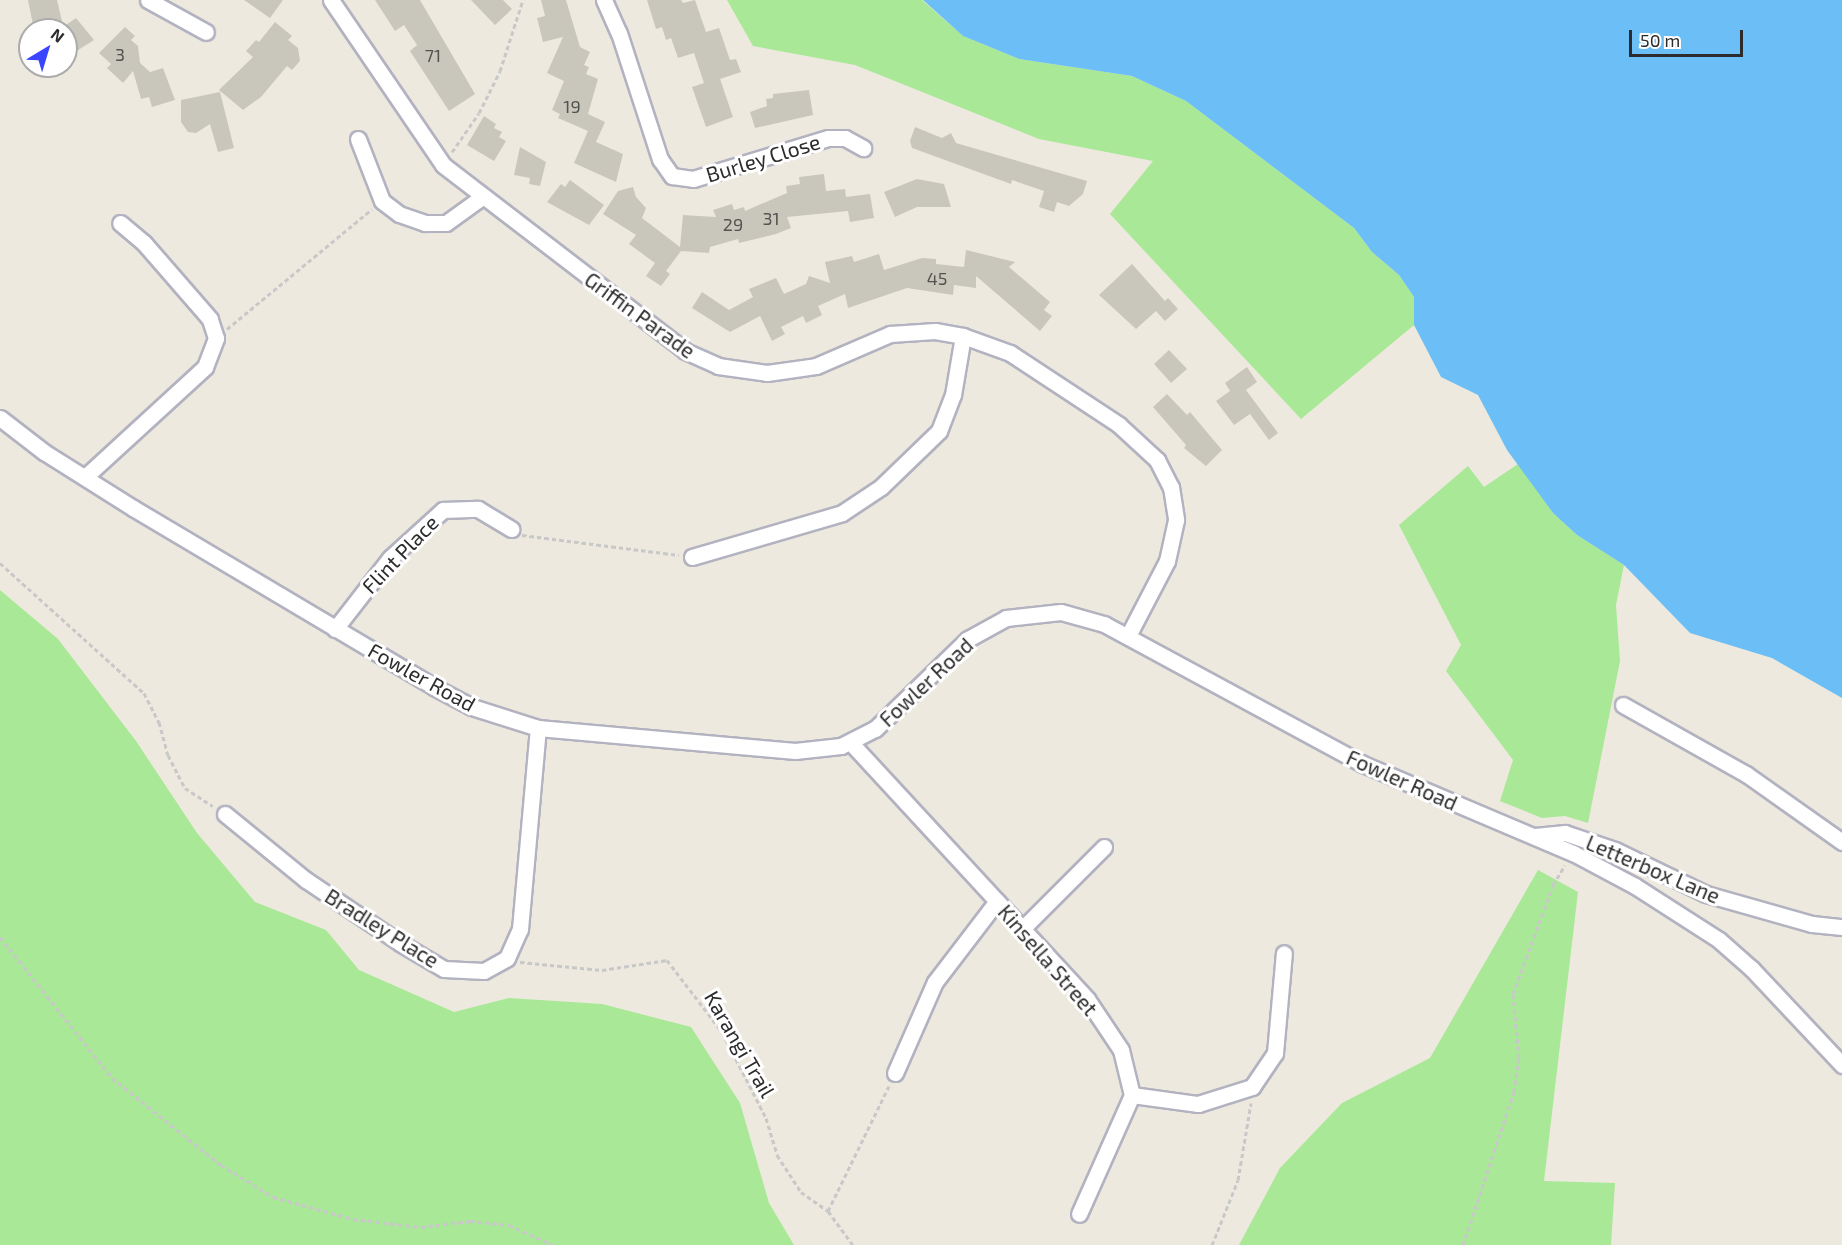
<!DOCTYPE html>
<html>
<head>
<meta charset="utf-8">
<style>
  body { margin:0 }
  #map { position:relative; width:1842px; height:1245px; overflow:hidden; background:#eee9de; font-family:"Exo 2",sans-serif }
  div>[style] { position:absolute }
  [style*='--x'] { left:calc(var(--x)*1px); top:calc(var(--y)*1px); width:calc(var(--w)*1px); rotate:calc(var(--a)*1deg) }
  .green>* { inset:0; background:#a8e897 }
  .water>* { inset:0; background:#6bbff6 }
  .building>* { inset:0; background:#c9c7bc }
  .path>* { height:3px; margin-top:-1.5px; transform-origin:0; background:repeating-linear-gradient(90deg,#c8c8c8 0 4.5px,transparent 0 7.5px) }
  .roads { filter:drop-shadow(2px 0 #b2b2c0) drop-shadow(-2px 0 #b2b2c0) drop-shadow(0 2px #b2b2c0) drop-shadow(0 -2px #b2b2c0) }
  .minor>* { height:15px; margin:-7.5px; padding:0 7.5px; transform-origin:7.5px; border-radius:7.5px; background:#fff }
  span { translate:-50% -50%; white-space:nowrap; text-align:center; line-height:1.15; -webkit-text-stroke:6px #fff; paint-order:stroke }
  .number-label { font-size:18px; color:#535350 }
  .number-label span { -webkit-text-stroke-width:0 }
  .street-label { font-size:21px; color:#2c2c2c }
  .north { position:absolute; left:18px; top:18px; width:60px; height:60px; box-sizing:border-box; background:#fff; border:2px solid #ababab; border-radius:50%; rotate:38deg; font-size:16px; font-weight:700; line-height:24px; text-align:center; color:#2c2c2c }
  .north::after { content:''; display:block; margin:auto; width:21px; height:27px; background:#3a45ff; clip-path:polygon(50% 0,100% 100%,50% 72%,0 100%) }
  .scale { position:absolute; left:1629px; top:30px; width:114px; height:27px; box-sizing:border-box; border:3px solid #2c2c2c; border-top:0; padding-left:8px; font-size:18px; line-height:21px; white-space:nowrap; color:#2c2c2c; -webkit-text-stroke:4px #fff; paint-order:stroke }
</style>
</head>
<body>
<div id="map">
  <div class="green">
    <i style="clip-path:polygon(727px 0,922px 0,963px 36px,1019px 59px,1132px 76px,1186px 101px,1354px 228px,1372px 252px,1399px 275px,1414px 297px,1414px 325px,1301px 419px,1110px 214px,1153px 161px,1039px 139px,855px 65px,753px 46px)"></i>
    <i style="clip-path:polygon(1518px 464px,1553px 513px,1577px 535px,1624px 565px,1616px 605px,1620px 661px,1588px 823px,1565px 816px,1542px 818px,1500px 801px,1513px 760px,1446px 671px,1461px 645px,1399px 525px,1468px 466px,1484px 487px)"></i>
    <i style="clip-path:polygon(0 590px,58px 639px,136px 741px,197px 833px,255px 902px,326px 930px,359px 970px,454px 1012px,509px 998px,602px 1004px,691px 1027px,740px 1103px,769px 1203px,794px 1245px,0 1245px)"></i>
    <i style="clip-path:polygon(1538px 870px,1578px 892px,1544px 1181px,1615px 1183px,1611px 1245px,1239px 1245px,1280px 1168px,1342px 1103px,1430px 1058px)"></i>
  </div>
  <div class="water">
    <i style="clip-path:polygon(923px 0,1842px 0,1842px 698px,1772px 658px,1690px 633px,1624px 565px,1577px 535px,1553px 513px,1507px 450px,1478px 395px,1441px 377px,1414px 325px,1414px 297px,1399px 275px,1372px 252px,1354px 228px,1186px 101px,1132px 76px,1019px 59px,963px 36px)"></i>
  </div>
  <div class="building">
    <i style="clip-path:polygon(28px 0,57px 0,64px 30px,34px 30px)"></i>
    <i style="clip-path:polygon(244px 0,283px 0,270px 18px)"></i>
    <i style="clip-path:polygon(375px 0,420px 0,475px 94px,449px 111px,410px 51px,417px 45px,404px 25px,395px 31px)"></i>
    <i style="clip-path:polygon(471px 0,503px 0,512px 9px,495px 25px)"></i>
    <i style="clip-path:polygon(541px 0,566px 0,580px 47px,590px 52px,584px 65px,589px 67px,586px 74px,598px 79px,588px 114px,605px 122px,596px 142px,623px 154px,616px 182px,574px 163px,588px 131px,558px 118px,560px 114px,552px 110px,564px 81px,547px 73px,563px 37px,543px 42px,537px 18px,545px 16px)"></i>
    <i style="clip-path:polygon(647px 0,681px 0,683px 3px,695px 0,706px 32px,719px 28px,730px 60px,736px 59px,741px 72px,720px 79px,733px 117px,706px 127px,692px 87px,704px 83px,694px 53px,678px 58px,671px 38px,666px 40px,662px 27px,656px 29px)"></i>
    <i style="clip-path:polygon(76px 18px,94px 40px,75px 52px,66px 40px,66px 25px)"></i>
    <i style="clip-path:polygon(275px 22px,292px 36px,288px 40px,298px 48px,300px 61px,292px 70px,287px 66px,261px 97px,243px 110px,219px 90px,253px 57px,246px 51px,256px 40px,259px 42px)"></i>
    <i style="clip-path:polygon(125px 27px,135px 36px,131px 40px,138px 46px,140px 63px,150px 72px,163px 68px,175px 100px,152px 107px,149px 97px,141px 99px,133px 71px,123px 83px,107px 68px,111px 64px,99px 53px)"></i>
    <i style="clip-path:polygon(809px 90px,813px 115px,755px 128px,750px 112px,767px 106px,766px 99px,773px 98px,773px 94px)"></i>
    <i style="clip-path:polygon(220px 92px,234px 148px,218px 152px,210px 124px,196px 133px,188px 132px,181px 122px,181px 100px)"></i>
    <i style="clip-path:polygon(484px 116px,496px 124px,494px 128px,502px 132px,499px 137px,506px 141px,494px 161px,467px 145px)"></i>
    <i style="clip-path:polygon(915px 127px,942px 138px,951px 133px,956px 143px,1087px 181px,1083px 194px,1069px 206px,1057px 202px,1054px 212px,1039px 207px,1044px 191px,1012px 180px,1011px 184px,912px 148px,910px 141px)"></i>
    <i style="clip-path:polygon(520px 147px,546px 162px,540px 186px,529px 184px,530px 178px,514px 175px)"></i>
    <i style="clip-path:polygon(824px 174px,826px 191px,845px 189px,846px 197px,870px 194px,874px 218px,850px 222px,848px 211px,787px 217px,791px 228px,776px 234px,739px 243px,738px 239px,710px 247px,709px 253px,681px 251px,666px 271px,670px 274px,661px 286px,646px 276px,655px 263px,629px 244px,636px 235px,603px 214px,618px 191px,633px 187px,636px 197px,646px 208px,642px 218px,680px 247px,683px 215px,716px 217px,713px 210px,732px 204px,734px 210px,744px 207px,745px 211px,787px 193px,786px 186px,800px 184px,799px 177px)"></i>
    <i style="clip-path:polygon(917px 179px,944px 184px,951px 207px,917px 207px,895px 217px,884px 192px)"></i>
    <i style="clip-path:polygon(570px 180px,604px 205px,589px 225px,547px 202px,561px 184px,565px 187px)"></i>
    <i style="clip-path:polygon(966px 250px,1015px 262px,1009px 267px,1050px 302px,1044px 310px,1052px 316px,1040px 331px,976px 276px,976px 288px,954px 285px,953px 295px,907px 288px,848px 308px,845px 294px,818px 306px,822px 315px,806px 323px,803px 316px,781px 327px,785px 334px,772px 341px,760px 316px,730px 332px,692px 308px,702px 292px,729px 310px,753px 297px,749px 289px,776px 278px,784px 294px,806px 284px,809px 276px,830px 283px,825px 262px,852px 256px,854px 262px,879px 254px,884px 270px,922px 258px,936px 259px,936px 264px,964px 267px)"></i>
    <i style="clip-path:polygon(1132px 264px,1165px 301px,1168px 298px,1178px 309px,1165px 321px,1156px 311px,1136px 329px,1099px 295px)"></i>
    <i style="clip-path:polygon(1169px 350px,1187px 369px,1171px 383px,1154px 364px)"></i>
    <i style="clip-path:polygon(1247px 367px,1257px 382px,1246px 390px,1278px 433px,1269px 440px,1250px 414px,1234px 425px,1216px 401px,1230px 391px,1225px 383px)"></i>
    <i style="clip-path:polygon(1167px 394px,1187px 415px,1190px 412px,1222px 450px,1206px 466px,1184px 448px,1186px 445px,1153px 407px)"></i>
  </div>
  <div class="path">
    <i style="--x:452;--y:152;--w:47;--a:-55.3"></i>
    <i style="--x:479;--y:113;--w:47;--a:-63.4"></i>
    <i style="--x:500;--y:71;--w:75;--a:-72.1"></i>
    <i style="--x:227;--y:329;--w:188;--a:-39.6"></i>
    <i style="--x:522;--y:535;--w:158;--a:7.3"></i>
    <i style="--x:0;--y:563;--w:194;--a:42.1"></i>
    <i style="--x:144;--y:693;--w:33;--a:63"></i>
    <i style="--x:159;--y:722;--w:34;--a:75"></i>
    <i style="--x:168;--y:755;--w:37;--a:63"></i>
    <i style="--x:185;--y:788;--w:33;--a:33"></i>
    <i style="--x:0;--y:937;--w:180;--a:51.5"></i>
    <i style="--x:112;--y:1078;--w:139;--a:38.6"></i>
    <i style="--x:221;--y:1165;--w:61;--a:31.6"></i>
    <i style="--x:273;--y:1197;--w:83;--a:15.4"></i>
    <i style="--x:353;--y:1219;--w:68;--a:6.7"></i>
    <i style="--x:421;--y:1227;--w:49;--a:-7"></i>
    <i style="--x:470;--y:1221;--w:39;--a:6"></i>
    <i style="--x:509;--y:1225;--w:48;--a:24.4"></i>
    <i style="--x:520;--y:962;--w:82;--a:5.6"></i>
    <i style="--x:602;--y:970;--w:66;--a:-8.7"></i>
    <i style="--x:667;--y:960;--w:91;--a:52.6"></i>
    <i style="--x:722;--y:1032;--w:97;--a:62.9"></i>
    <i style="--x:766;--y:1118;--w:39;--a:73"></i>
    <i style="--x:777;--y:1155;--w:44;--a:57"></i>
    <i style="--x:801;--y:1192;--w:33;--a:35"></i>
    <i style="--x:828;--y:1211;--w:42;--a:53.7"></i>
    <i style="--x:828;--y:1211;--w:139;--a:-64"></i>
    <i style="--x:1212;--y:1245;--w:70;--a:-68.2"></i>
    <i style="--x:1238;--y:1180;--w:78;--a:-80.4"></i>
    <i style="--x:1463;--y:1245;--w:161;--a:-71.6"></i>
    <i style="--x:1514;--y:1092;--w:34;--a:-82"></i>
    <i style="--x:1519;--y:1058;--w:64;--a:-95.4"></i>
    <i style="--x:1513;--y:994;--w:116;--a:-69.8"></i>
    <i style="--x:1553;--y:885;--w:23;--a:-59"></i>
  </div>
  <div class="roads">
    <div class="minor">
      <i style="--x:148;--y:0;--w:66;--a:28.9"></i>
      <i style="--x:331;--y:0;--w:199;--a:55.8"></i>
      <i style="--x:443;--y:165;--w:305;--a:37.5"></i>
      <i style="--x:685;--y:351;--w:36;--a:24"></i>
      <i style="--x:718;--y:366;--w:49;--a:8.1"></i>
      <i style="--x:767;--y:373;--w:49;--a:-8.1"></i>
      <i style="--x:816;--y:366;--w:81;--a:-23.4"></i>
      <i style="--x:890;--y:334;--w:45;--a:-3.8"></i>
      <i style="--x:935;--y:331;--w:28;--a:10"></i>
      <i style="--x:963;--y:336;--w:50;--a:19.9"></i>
      <i style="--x:1010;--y:353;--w:131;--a:33.4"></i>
      <i style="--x:1119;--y:425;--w:52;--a:42.6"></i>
      <i style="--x:1157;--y:460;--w:30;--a:63"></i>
      <i style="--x:1171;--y:487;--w:33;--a:81"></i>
      <i style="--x:1176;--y:520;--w:42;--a:102.4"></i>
      <i style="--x:1167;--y:561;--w:85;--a:117.5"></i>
      <i style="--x:604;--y:0;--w:36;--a:66"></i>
      <i style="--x:619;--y:33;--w:133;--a:72"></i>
      <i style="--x:660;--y:159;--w:21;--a:55"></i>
      <i style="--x:672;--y:176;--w:21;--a:8"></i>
      <i style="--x:693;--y:179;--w:141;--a:-16.9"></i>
      <i style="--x:828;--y:138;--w:17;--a:0"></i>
      <i style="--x:845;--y:138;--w:21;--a:29"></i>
      <i style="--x:358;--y:139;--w:66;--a:68.8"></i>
      <i style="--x:382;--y:201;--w:21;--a:37"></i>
      <i style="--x:399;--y:214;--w:28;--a:19"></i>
      <i style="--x:425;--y:223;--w:21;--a:0"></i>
      <i style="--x:446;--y:223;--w:44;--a:-35.8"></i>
      <i style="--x:0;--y:418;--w:56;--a:37.7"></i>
      <i style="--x:44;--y:452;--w:105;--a:32.2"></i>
      <i style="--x:133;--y:508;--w:350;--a:30.7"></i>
      <i style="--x:434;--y:687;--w:43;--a:27.8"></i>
      <i style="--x:472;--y:707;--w:69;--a:17.7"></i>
      <i style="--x:538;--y:728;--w:258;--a:5.1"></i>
      <i style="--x:795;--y:751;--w:46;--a:-6.2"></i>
      <i style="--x:841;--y:746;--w:38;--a:-27"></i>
      <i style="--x:875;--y:729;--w:129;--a:-44.1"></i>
      <i style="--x:968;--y:639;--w:43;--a:-28.9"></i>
      <i style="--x:1006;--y:618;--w:55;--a:-6.2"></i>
      <i style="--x:1061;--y:612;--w:45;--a:15.6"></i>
      <i style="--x:1104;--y:624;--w:294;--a:28.4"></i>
      <i style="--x:1363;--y:764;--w:228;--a:23"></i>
      <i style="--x:1573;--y:853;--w:70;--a:28"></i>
      <i style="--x:1635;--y:886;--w:100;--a:32.7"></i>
      <i style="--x:1719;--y:940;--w:44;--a:41.3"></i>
      <i style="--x:1752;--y:969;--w:132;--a:46.8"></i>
      <i style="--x:85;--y:477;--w:163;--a:-42.5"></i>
      <i style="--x:205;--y:367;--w:31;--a:-69"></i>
      <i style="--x:216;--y:338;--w:20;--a:-108"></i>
      <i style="--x:210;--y:319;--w:101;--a:-131"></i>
      <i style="--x:144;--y:243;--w:31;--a:-140"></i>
      <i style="--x:692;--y:557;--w:156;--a:-16.3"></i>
      <i style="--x:842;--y:513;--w:47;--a:-33.7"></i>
      <i style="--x:881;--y:487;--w:81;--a:-44"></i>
      <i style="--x:939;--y:431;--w:39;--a:-69"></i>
      <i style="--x:953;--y:395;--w:60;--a:-80.4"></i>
      <i style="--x:335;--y:629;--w:90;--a:-52.2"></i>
      <i style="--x:390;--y:558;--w:72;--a:-42.2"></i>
      <i style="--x:443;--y:510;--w:35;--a:-2"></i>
      <i style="--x:478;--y:509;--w:39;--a:31"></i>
      <i style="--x:1623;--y:705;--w:141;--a:29.3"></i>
      <i style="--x:1746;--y:774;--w:118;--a:35.3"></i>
      <i style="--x:851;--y:743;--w:348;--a:47.3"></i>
      <i style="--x:1087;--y:999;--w:61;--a:56.3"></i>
      <i style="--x:1121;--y:1050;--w:46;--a:76.3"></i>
      <i style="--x:1132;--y:1095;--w:130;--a:114"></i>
      <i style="--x:225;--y:814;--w:104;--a:39.2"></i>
      <i style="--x:306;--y:880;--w:113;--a:33.8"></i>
      <i style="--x:400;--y:943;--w:51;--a:30.6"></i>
      <i style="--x:444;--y:969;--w:40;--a:2.9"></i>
      <i style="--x:484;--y:971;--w:26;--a:-29"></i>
      <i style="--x:507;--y:958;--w:32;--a:-66"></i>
      <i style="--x:520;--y:929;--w:202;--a:-84.9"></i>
      <i style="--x:1535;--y:836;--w:30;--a:-6"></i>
      <i style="--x:1565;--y:833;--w:53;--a:18.8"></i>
      <i style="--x:1615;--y:850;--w:101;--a:25.8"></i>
      <i style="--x:1706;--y:894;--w:110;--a:15.8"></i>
      <i style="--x:1812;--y:924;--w:30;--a:6"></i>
      <i style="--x:1022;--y:929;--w:116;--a:-45"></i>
      <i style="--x:895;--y:1073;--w:99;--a:-66.3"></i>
      <i style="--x:935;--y:982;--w:102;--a:-52.6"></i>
      <i style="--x:1132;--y:1095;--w:67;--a:7.8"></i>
      <i style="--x:1198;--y:1104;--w:57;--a:-17.5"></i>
      <i style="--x:1252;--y:1087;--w:41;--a:-55.9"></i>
      <i style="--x:1275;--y:1053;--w:100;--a:-84.9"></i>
    </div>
  </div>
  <div class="number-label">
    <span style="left:120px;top:54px">3</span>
    <span style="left:433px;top:55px">71</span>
    <span style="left:572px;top:106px">19</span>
    <span style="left:771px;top:218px">31</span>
    <span style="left:733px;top:224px">29</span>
    <span style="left:937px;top:278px">45</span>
  </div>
  <div class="street-label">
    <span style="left:763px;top:158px;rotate:-17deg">Burley Close</span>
    <span style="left:640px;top:315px;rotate:36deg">Griffin Parade</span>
    <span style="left:400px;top:554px;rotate:-46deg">Flint Place</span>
    <span style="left:422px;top:677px;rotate:29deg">Fowler Road</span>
    <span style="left:926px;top:682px;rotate:-43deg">Fowler Road</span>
    <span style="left:1402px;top:780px;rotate:24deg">Fowler Road</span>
    <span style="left:1653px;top:869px;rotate:23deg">Letterbox Lane</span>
    <span style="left:382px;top:928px;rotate:32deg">Bradley Place</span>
    <span style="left:1048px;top:960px;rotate:49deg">Kinsella Street</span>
    <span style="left:740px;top:1044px;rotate:60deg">Karangi Trail</span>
  </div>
  <div class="north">N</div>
  <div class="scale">50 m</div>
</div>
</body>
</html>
